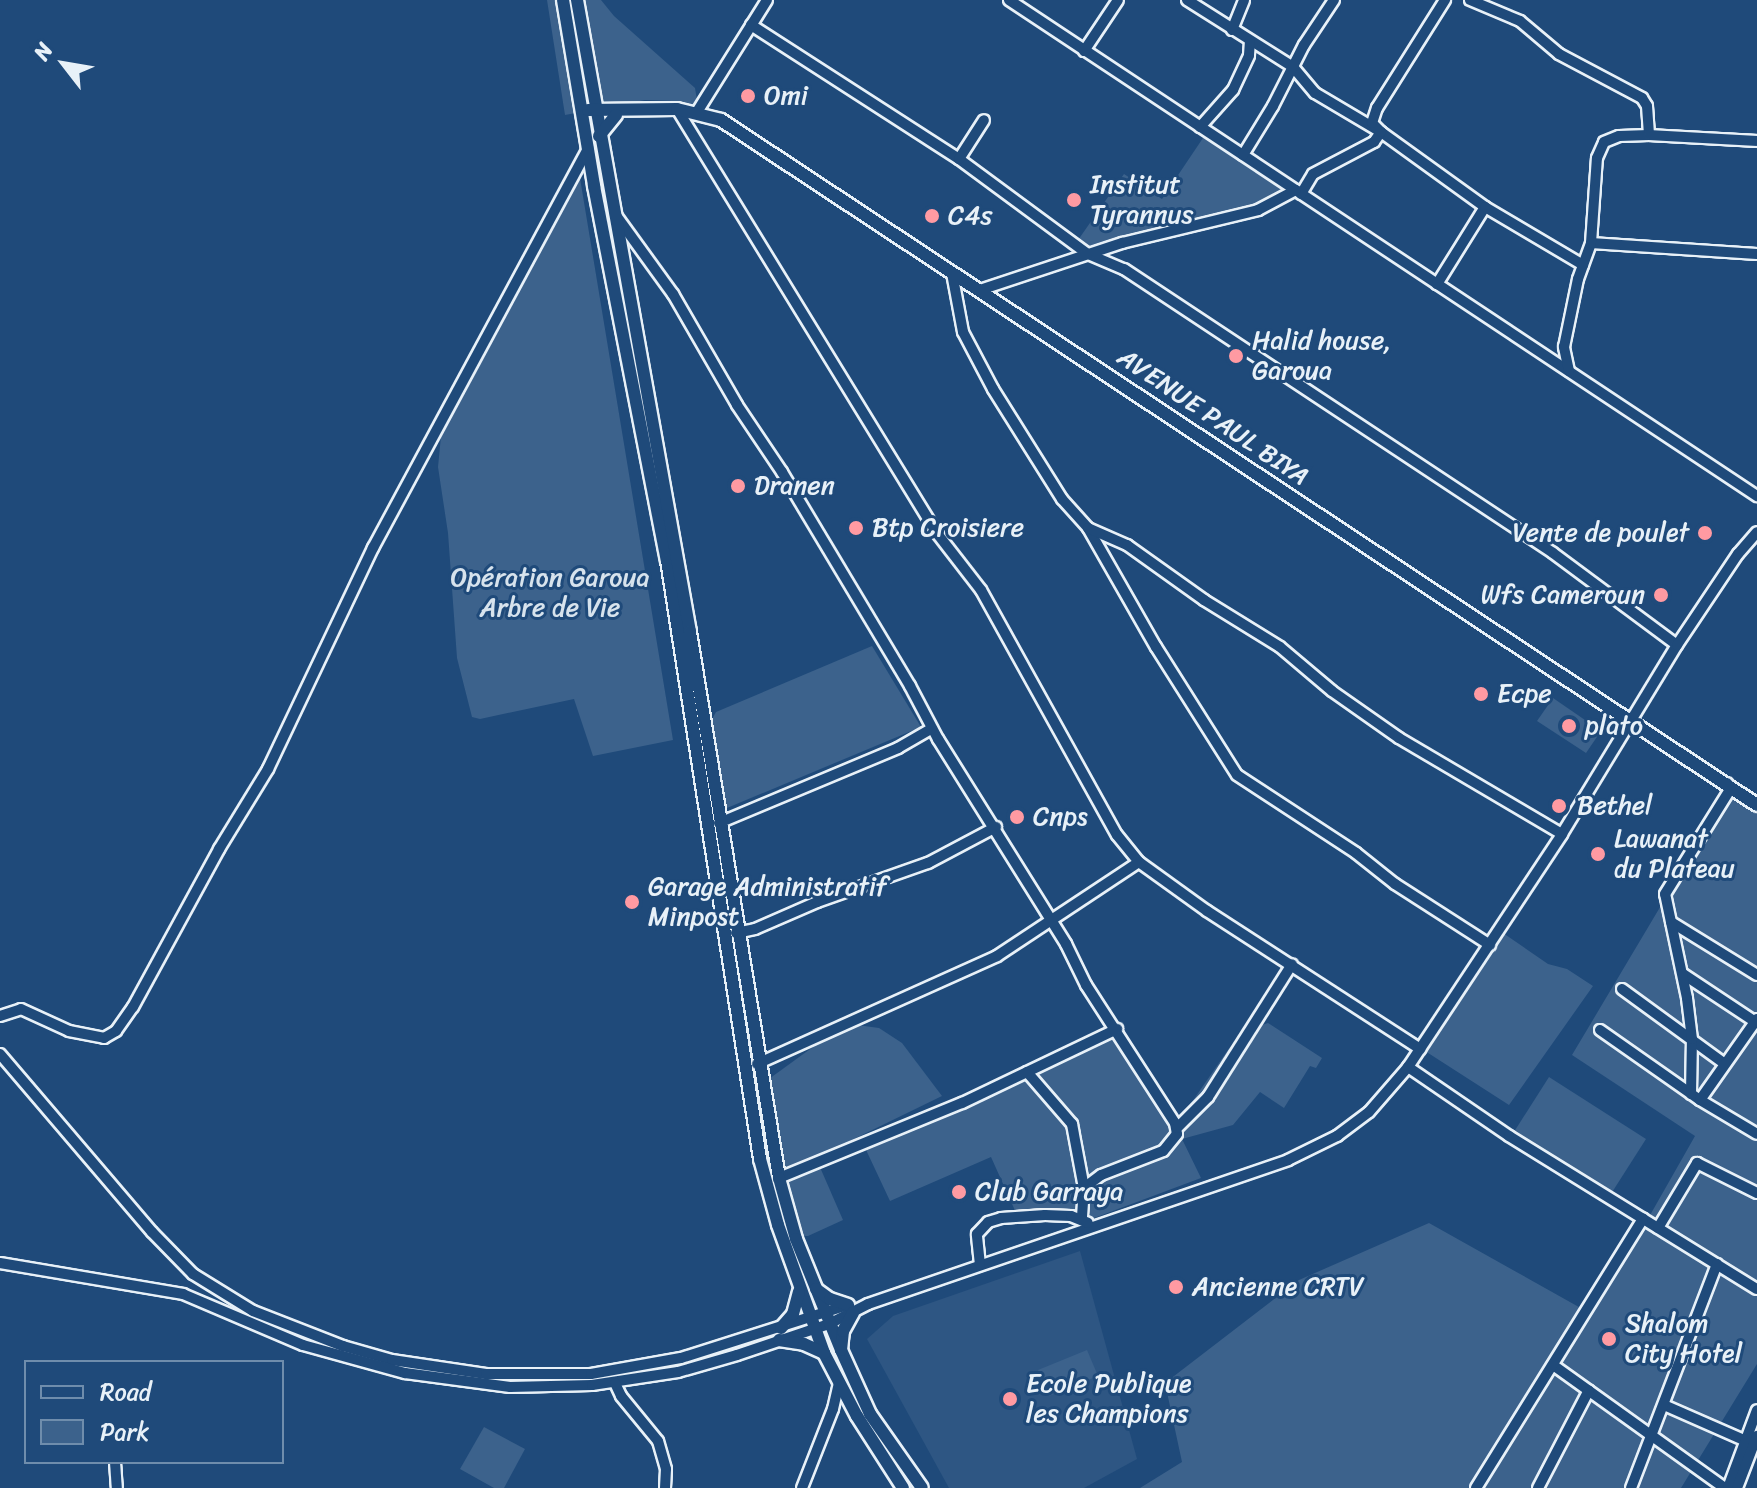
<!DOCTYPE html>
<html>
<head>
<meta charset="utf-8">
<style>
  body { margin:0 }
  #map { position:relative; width:1757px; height:1488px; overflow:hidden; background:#1f4a7a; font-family:Sriracha,sans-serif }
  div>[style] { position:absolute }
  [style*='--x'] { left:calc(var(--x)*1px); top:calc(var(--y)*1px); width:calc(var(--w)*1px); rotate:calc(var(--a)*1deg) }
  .built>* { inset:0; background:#2e5683 }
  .green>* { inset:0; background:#3c628c }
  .roads { filter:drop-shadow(2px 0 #e8f1f8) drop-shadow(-2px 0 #e8f1f8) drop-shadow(0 2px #e8f1f8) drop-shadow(0 -2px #e8f1f8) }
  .minor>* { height:10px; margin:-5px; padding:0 5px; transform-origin:5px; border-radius:5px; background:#1f4a7a }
  .major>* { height:12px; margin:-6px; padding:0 6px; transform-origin:6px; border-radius:6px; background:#1f4a7a }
  .dots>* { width:22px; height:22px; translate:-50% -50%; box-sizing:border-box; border:4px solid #1f4a7a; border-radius:50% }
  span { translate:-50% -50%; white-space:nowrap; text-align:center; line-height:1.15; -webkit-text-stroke:6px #1f4a7a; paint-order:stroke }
  .poi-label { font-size:26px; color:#e8f1f8 }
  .left { translate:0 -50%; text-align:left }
  .right { translate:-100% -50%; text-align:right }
  .street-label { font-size:26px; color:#e8f1f8 }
  .park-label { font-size:26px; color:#d7e3ed }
  .legend { position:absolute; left:24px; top:1360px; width:260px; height:104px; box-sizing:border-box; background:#1f4a7a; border:2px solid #6f8dac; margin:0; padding:10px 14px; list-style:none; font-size:24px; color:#e8f1f8 }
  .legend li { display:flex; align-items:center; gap:16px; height:40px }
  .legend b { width:40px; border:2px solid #6f8dac }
  .north { position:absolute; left:24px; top:24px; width:80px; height:80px; -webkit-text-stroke:6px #1f4a7a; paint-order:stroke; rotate:301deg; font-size:22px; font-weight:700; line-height:32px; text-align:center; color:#e8f1f8 }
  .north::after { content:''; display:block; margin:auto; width:28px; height:36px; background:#e8f1f8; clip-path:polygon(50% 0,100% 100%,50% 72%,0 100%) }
</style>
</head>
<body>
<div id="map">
  <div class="built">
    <i style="clip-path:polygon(1080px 1251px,1137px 1459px,1084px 1488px,949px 1488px,867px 1339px,893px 1316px)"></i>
  </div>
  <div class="green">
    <i style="clip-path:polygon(547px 0,601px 0,614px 16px,695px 88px,697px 100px,690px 107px,672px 101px,645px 100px,565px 115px)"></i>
    <i style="clip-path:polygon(1205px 135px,1296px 190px,1281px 201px,1088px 254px,1076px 243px,1124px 174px,1162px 199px)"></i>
    <i style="clip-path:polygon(579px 172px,673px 740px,593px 756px,574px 699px,480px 719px,472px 717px,457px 658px,448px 533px,438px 467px,441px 436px)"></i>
    <i style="clip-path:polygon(872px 646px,921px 727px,715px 813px,706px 730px,716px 712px)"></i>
    <i style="clip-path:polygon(1553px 698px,1601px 731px,1586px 753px,1537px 721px)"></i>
    <i style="clip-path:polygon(1731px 788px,1757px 805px,1757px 1364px,1681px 1488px,1140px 1488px,1182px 1462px,1165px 1383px,1299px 1280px,1429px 1223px,1586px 1311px,1645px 1224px,1695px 1136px,1572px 1055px)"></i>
    <i style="clip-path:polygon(1503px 933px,1548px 964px,1567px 969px,1593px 986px,1509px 1105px,1425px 1051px)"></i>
    <i style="clip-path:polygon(1268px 1023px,1322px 1058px,1316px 1068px,1310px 1066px,1284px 1108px,1260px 1092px,1233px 1125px,1182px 1139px,1201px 1178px,1078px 1224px,1070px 1221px,1077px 1216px,1082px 1199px,1079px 1193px,1075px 1215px,1017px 1215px,991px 1157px,890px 1201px,867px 1152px,865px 1143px,1112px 1032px,1176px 1125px,1230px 1047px,1256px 1027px)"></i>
    <i style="clip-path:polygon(857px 1025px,879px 1028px,902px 1043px,942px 1096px,784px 1173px,762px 1084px,824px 1039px)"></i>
    <i style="clip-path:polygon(1549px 1077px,1646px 1139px,1609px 1197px,1512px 1135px)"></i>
    <i style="clip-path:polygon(819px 1165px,843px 1220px,808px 1236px,798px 1236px,783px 1178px)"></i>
    <i style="clip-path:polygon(1087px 1350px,1098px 1376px,1049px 1396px,1038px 1370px)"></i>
    <i style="clip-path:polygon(484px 1427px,525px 1449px,504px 1488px,494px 1488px,460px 1469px)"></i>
  </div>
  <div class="roads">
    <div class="minor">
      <i style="--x:1009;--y:0;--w:898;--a:33.55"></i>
      <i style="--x:1187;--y:0;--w:125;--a:32.3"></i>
      <i style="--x:1293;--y:67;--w:34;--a:50"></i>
      <i style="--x:1315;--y:93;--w:77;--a:30.6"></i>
      <i style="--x:1381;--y:132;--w:128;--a:35.8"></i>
      <i style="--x:1485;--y:207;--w:91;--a:121.9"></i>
      <i style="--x:1470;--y:0;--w:54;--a:22.8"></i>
      <i style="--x:1520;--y:21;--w:51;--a:40.2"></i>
      <i style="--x:1559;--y:54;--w:94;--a:27.9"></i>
      <i style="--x:1642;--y:98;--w:9;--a:58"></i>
      <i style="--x:1647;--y:106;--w:29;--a:86"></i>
      <i style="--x:751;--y:25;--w:247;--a:32.8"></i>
      <i style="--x:959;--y:159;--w:160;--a:36.4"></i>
      <i style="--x:1088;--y:254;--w:39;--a:23"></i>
      <i style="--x:1124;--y:269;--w:514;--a:33.5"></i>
      <i style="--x:1553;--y:553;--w:154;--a:36.6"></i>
      <i style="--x:1232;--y:30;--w:32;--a:-68"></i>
      <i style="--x:1084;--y:51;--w:61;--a:-56.3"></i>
      <i style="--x:677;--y:109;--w:496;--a:58.5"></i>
      <i style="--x:936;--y:532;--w:73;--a:52.2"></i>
      <i style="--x:981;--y:590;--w:280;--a:61"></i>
      <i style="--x:1117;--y:835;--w:35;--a:51"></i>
      <i style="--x:1139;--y:862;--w:84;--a:35.8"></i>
      <i style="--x:1207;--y:911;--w:254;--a:32.9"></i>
      <i style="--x:697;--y:112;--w:132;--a:-58"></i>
      <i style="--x:1200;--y:127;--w:50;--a:-48.3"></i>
      <i style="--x:1233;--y:90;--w:38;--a:-65"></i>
      <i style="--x:1249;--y:55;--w:14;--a:-86"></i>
      <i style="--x:1243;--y:155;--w:57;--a:-58.5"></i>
      <i style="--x:1273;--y:106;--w:68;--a:-63.1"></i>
      <i style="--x:1304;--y:45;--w:54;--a:-56.3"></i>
      <i style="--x:959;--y:159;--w:46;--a:-57.3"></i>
      <i style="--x:1301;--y:194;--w:23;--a:-59"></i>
      <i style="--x:1313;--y:174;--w:69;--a:-27.7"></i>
      <i style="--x:1374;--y:142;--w:12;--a:-55"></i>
      <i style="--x:1381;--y:132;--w:13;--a:-135"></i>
      <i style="--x:1372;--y:123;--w:16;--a:-72"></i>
      <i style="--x:1377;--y:108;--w:128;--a:-57.8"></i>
      <i style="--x:1485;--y:207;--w:114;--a:30.6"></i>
      <i style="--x:615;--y:214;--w:99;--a:54.1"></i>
      <i style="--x:673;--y:294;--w:128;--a:60"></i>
      <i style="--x:737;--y:405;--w:81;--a:56.1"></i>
      <i style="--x:782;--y:472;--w:249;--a:59.1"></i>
      <i style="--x:910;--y:686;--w:60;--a:62.2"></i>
      <i style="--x:938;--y:739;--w:242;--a:58"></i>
      <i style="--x:1066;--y:944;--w:46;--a:64"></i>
      <i style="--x:1086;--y:985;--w:164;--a:57.2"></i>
      <i style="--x:1175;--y:1123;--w:11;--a:80"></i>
      <i style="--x:1177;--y:1134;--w:22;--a:129"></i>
      <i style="--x:1163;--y:1151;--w:66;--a:158.8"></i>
      <i style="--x:1101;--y:1175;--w:21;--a:143"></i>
      <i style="--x:1084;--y:1188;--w:31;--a:94"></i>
      <i style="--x:1591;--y:243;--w:166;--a:3.8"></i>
      <i style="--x:952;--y:273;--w:60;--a:79.4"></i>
      <i style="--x:963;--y:332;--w:64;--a:62.2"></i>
      <i style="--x:993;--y:389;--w:130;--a:57.9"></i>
      <i style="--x:1062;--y:499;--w:39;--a:48"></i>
      <i style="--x:1088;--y:528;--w:137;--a:60.3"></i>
      <i style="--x:1156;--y:647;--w:151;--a:57.7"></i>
      <i style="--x:1237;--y:775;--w:142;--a:33.2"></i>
      <i style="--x:1356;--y:853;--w:50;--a:38.5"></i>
      <i style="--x:1395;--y:884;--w:113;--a:32.7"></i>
      <i style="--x:980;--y:290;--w:150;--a:-18.3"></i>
      <i style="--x:1122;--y:243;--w:140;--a:-13.6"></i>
      <i style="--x:1258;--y:210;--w:43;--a:-27.8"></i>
      <i style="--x:1569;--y:371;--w:25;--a:-102"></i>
      <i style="--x:1564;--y:347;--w:69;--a:-78.4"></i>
      <i style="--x:1578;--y:279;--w:38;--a:-70"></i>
      <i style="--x:1591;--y:243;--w:85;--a:-86"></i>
      <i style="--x:1597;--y:158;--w:17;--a:-66"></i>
      <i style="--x:1604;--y:142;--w:16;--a:-22"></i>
      <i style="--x:1619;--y:136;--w:30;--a:-2"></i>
      <i style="--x:1649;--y:135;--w:108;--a:3.2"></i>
      <i style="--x:1088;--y:528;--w:43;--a:23.6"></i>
      <i style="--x:1127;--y:545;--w:95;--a:35.5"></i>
      <i style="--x:1204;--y:600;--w:89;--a:31.7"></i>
      <i style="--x:1280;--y:647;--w:68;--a:40.2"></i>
      <i style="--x:1332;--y:691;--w:82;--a:35"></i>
      <i style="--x:1399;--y:738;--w:189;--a:30.5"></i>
      <i style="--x:719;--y:823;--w:194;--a:-22.7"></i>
      <i style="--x:898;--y:748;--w:39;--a:-30"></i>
      <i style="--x:1671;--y:922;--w:101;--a:31.6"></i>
      <i style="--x:736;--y:933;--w:19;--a:-12"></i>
      <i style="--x:755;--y:929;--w:68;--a:-23.5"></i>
      <i style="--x:817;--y:902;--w:118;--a:-19.4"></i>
      <i style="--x:928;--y:863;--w:77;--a:-27.9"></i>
      <i style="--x:1683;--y:974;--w:89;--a:33.5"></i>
      <i style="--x:1622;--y:989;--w:127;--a:36.1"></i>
      <i style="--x:0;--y:1016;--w:22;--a:-18"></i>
      <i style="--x:21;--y:1009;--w:53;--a:24.6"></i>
      <i style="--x:69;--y:1031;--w:36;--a:11"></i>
      <i style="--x:104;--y:1038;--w:14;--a:-30"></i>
      <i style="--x:116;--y:1031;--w:29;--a:-55"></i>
      <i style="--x:133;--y:1007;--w:180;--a:-61.4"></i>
      <i style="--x:219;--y:849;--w:94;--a:-58.5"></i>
      <i style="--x:268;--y:769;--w:245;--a:-64.6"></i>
      <i style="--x:373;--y:548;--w:454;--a:-61.7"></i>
      <i style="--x:1600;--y:1030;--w:122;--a:35"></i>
      <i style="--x:1700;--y:1100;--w:66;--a:30.8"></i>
      <i style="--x:0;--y:1054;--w:234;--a:49.5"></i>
      <i style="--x:152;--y:1232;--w:59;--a:45.7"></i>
      <i style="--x:193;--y:1274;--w:70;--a:31.7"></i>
      <i style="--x:253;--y:1311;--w:97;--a:21.3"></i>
      <i style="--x:343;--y:1346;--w:51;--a:15.9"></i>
      <i style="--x:392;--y:1360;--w:95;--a:8.5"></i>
      <i style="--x:486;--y:1374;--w:105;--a:0"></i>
      <i style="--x:591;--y:1374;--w:91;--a:-10.1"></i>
      <i style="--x:681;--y:1358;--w:175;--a:-17.6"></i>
      <i style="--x:757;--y:1064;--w:263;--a:-24.2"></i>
      <i style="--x:997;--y:956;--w:170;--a:-33.5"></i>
      <i style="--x:1408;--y:1067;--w:122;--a:34.3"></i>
      <i style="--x:1509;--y:1136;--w:291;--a:31.7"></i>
      <i style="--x:1027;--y:1072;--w:69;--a:49.1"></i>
      <i style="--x:1072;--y:1124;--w:65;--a:79.4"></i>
      <i style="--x:1691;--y:1094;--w:55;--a:-89"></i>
      <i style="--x:1692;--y:1039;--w:41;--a:-97"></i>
      <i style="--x:1687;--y:998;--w:106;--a:-101.9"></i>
      <i style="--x:1665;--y:894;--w:125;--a:-58.1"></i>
      <i style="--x:1731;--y:788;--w:6;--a:-129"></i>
      <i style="--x:1700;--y:1100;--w:99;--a:-54.9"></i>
      <i style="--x:1177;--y:1128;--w:44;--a:-45"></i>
      <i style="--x:1208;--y:1097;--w:157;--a:-57.7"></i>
      <i style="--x:779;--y:1178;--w:198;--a:-22.3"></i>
      <i style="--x:962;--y:1103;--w:172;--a:-25.5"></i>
      <i style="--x:1658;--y:1228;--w:76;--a:-59"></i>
      <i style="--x:1697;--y:1163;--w:67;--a:26.6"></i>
      <i style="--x:0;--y:1263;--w:186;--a:9.6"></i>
      <i style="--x:183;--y:1294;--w:130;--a:23"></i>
      <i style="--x:303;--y:1345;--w:106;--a:15.4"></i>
      <i style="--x:405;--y:1373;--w:106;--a:7.6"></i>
      <i style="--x:510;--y:1387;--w:82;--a:-1.4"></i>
      <i style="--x:592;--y:1385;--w:87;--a:-8.6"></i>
      <i style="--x:678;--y:1372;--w:61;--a:-16.1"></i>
      <i style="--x:737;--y:1355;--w:97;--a:-18.6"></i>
      <i style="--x:829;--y:1324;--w:44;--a:-27.1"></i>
      <i style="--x:868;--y:1304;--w:444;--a:-18.9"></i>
      <i style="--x:1288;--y:1160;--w:55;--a:-26.1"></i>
      <i style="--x:1337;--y:1136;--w:40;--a:-37"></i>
      <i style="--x:1369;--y:1112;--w:60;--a:-49.1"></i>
      <i style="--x:1408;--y:1067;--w:279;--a:-56.5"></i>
      <i style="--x:1562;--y:834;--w:221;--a:-58.7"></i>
      <i style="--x:1677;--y:645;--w:110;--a:-56.2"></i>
      <i style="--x:1738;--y:554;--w:29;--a:-49"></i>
      <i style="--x:980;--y:1265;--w:31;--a:-96"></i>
      <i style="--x:977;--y:1234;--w:16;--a:-47"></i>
      <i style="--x:988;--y:1222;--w:14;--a:-17"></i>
      <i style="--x:1001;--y:1218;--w:44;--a:-3.9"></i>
      <i style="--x:1045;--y:1215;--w:26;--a:2"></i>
      <i style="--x:1071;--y:1216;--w:18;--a:22"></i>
      <i style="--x:1553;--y:1365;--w:211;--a:35.6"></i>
      <i style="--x:615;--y:1383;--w:14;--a:65"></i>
      <i style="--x:621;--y:1396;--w:58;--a:50.6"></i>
      <i style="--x:658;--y:1441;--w:29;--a:74"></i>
      <i style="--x:666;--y:1469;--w:19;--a:93"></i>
      <i style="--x:1664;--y:1405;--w:90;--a:23.7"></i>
      <i style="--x:115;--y:1462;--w:26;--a:86"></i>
      <i style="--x:802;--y:1488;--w:85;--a:-68.6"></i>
      <i style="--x:833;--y:1409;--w:28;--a:-77"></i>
      <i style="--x:1476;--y:1488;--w:317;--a:-58.2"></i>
      <i style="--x:1538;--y:1488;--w:110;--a:-62.5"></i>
      <i style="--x:1631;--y:1488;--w:240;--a:-69"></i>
      <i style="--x:1728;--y:1488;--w:83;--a:-69.6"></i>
      <i style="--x:1737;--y:1488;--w:56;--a:-69"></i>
    </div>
    <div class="major">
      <i style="--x:563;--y:0;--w:189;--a:80.5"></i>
      <i style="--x:594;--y:186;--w:381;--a:79"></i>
      <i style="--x:667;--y:560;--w:606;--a:81.17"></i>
      <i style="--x:760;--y:1159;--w:68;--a:74.7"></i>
      <i style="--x:778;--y:1225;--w:136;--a:70.2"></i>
      <i style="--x:824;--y:1353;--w:71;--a:62.4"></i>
      <i style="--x:857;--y:1416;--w:85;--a:57.4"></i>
      <i style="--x:577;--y:0;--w:642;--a:79.86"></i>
      <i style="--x:690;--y:632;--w:553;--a:80.74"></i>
      <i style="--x:779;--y:1178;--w:63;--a:74.4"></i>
      <i style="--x:796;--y:1239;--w:120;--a:67.9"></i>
      <i style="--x:841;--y:1350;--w:70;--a:65.6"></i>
      <i style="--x:870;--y:1414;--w:90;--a:54.9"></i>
      <i style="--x:588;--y:110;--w:89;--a:-0.6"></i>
      <i style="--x:677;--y:109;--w:45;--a:14"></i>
      <i style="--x:721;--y:120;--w:1242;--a:33.47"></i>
      <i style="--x:599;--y:136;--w:27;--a:-51"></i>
      <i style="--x:816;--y:1289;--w:17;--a:36"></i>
      <i style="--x:830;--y:1299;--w:19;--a:18"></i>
      <i style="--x:781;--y:1328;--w:18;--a:-49"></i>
      <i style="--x:793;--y:1314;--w:23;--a:-75"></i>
      <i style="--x:779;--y:1340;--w:25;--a:9"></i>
      <i style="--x:804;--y:1344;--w:22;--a:24"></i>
      <i style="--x:841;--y:1350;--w:19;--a:-84"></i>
      <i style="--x:843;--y:1331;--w:21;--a:-61"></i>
    </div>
  </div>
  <div class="dots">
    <i style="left:748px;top:96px;background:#ff9aa2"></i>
    <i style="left:1074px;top:200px;background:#ff9aa2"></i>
    <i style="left:932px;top:216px;background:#ff9aa2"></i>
    <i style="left:1236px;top:356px;background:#ff9aa2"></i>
    <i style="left:738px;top:486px;background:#ff9aa2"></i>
    <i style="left:856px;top:528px;background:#ff9aa2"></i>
    <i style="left:1705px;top:533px;background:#ff9aa2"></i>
    <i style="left:1661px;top:595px;background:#ff9aa2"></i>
    <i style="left:1481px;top:694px;background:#ff9aa2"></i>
    <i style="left:1569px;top:726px;background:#ff9aa2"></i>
    <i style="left:1559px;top:806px;background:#ff9aa2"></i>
    <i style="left:1017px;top:817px;background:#ff9aa2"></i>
    <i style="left:1598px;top:854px;background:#ff9aa2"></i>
    <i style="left:632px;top:902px;background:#ff9aa2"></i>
    <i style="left:959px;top:1192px;background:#ff9aa2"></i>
    <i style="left:1176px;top:1287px;background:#ff9aa2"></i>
    <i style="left:1609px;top:1339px;background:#ff9aa2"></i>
    <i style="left:1010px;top:1399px;background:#ff9aa2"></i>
  </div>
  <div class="poi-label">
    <span class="left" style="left:764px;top:96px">Omi</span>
    <span class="left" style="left:1090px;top:200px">Institut<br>Tyrannus</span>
    <span class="left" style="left:948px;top:216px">C4s</span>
    <span class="left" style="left:1252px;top:356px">Halid house,<br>Garoua</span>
    <span class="left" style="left:754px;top:486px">Dranen</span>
    <span class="left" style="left:872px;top:528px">Btp Croisiere</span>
    <span class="right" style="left:1689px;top:533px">Vente de poulet</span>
    <span class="right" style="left:1645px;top:595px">Wfs Cameroun</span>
    <span class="left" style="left:1497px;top:694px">Ecpe</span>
    <span class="left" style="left:1585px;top:726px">plato</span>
    <span class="left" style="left:1577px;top:806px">Bethel</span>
    <span class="left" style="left:1033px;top:817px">Cnps</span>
    <span class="left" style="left:1614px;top:854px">Lawanat<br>du Plateau</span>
    <span class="left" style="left:648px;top:902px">Garage Administratif<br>Minpost</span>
    <span class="left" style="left:975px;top:1192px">Club Garraya</span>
    <span class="left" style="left:1192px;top:1287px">Ancienne CRTV</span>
    <span class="left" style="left:1625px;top:1339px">Shalom<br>City Hotel</span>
    <span class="left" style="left:1026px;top:1399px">Ecole Publique<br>les Champions</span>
  </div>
  <div class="street-label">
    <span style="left:1213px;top:417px;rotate:34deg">AVENUE PAUL BIYA</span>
  </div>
  <div class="park-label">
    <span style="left:550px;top:593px">Opération Garoua<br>Arbre de Vie</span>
  </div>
  <ul class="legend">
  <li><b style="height:10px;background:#1f4a7a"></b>Road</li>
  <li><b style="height:22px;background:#3c628c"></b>Park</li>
  </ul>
  <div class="north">N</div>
</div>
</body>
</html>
